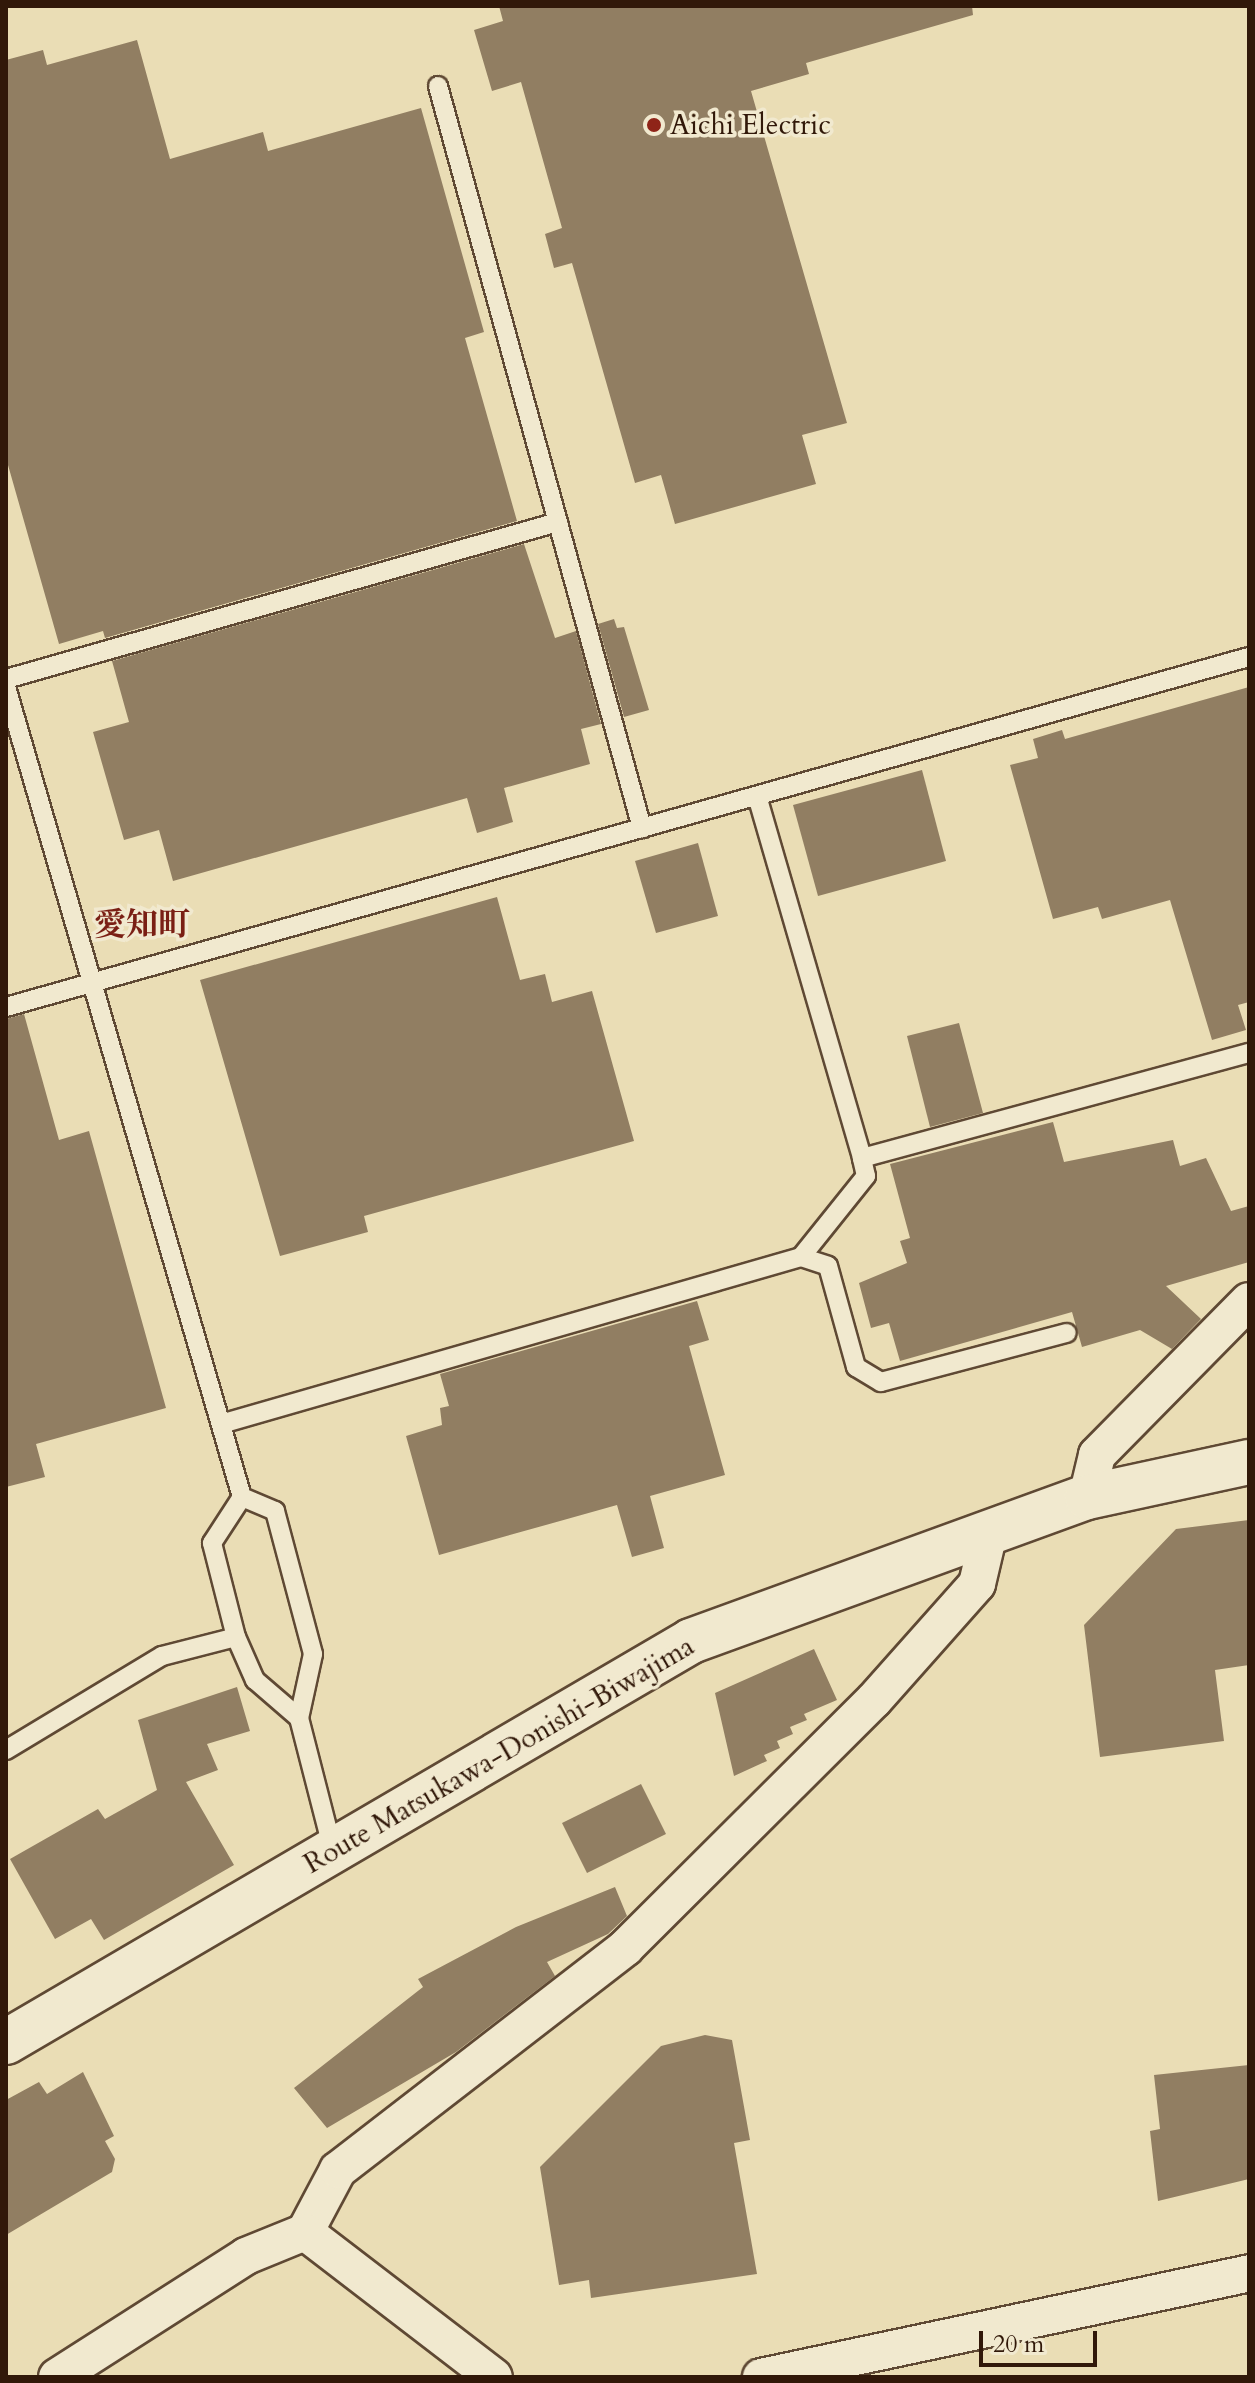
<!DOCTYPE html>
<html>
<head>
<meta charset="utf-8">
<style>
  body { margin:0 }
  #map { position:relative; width:1255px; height:2383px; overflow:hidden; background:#eaddb5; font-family:Cardo,"Noto Serif JP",serif }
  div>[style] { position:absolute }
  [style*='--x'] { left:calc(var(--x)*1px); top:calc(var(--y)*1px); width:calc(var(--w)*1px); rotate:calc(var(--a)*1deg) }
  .building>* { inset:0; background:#917e62 }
  .roads { filter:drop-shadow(2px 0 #5f4934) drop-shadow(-2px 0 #5f4934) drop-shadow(0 2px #5f4934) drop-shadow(0 -2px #5f4934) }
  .service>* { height:18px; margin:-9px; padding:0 9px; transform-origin:9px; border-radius:9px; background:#f1e9cf }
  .minor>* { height:36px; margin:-18px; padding:0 18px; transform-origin:18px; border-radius:18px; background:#f1e9cf }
  .secondary>* { height:44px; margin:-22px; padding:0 22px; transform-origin:22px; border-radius:22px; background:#f1e9cf }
  .dots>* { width:22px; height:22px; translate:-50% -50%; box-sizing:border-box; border:4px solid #f1e9cf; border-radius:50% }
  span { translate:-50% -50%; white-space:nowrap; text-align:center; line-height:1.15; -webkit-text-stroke:7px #f1e9cf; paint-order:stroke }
  .poi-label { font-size:28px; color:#311809 }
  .left { translate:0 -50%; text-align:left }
  .street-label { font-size:28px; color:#311809 }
  .quarter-label { font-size:32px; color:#7a1f14; font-weight:700 }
  .frame { position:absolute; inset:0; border:8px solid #311809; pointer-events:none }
  .scale { position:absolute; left:979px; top:2331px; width:118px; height:36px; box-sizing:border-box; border:4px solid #311809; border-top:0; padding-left:10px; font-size:24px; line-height:28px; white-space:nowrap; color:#311809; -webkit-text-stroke:6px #f1e9cf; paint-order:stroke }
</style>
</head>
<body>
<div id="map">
  <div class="building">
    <i style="clip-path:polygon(499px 6px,972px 6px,973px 15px,806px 63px,809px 74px,751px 91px,847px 423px,802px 435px,816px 484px,675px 524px,661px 475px,635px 483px,572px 263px,554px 268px,545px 234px,562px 228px,521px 82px,492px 91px,474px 30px,503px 21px)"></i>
    <i style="clip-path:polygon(137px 40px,170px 159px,263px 132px,268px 151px,421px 108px,484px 332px,465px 338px,517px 521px,105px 638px,103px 631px,59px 644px,6px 458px,6px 60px,43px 50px,47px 65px)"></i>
    <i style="clip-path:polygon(524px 544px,555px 638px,576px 631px,601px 724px,581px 729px,590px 764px,504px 788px,513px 822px,477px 833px,467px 798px,173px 881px,159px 830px,124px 840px,93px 732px,129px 722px,112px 661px)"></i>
    <i style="clip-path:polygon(614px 619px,617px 628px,624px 627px,649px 710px,624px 717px,598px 624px)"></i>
    <i style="clip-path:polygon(1249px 687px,1249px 1002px,1238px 1005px,1246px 1030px,1212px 1040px,1170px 900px,1102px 919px,1098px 907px,1053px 919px,1010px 765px,1038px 758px,1033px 739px,1062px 730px,1065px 739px)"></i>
    <i style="clip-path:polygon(922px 770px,946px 861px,818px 896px,793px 805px)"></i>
    <i style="clip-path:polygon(698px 843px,718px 916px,656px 933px,635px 861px)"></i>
    <i style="clip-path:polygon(497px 897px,520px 980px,545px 974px,552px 1002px,592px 991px,634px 1141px,364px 1216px,368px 1232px,280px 1256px,200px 980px)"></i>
    <i style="clip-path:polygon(24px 1014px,59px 1140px,89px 1131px,166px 1408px,36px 1444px,45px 1477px,6px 1487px,6px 1019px)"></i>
    <i style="clip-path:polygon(959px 1023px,983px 1113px,930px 1127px,907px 1036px)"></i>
    <i style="clip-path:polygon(1053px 1122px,1064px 1162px,1173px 1140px,1180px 1166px,1206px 1158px,1231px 1211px,1249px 1206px,1249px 1262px,1166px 1286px,1201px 1319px,1172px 1349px,1140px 1330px,1082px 1347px,1072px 1312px,900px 1361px,889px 1323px,871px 1328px,859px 1283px,907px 1263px,900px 1241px,910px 1238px,890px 1164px)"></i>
    <i style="clip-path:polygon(697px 1301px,709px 1340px,689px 1346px,725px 1475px,650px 1496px,664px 1548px,632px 1557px,617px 1505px,439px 1555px,406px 1436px,442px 1425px,440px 1408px,449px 1406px,440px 1374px)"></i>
    <i style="clip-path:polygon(1249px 1520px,1249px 1665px,1215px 1670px,1224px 1741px,1100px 1757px,1084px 1625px,1176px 1529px)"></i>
    <i style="clip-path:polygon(814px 1649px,837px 1700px,804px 1714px,807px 1720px,790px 1727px,793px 1734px,777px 1741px,780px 1748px,764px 1755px,767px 1761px,734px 1776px,715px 1693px)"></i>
    <i style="clip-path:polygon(237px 1687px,250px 1731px,207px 1744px,218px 1770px,186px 1782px,234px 1865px,104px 1940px,91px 1919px,55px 1939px,10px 1859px,98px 1809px,105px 1819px,157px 1790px,138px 1720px)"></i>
    <i style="clip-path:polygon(641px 1784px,666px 1834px,587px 1873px,562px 1823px)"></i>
    <i style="clip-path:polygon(615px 1887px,627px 1916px,608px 1934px,547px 1962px,555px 1976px,456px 2052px,327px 2128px,294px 2088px,423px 1987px,418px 1979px,516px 1927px)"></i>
    <i style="clip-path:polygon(705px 2035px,732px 2040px,750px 2140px,734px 2143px,757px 2274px,591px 2298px,589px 2280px,559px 2285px,540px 2167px,661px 2046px)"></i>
    <i style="clip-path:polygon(1249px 2065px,1249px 2179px,1158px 2201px,1150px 2131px,1160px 2129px,1154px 2075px)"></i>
    <i style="clip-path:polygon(83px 2072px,114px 2136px,105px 2141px,115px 2159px,112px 2172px,6px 2235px,6px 2100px,39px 2082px,47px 2094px)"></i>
  </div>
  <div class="roads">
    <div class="service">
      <i style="--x:438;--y:86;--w:770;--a:74.63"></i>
      <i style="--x:6;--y:679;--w:574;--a:-15.88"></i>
      <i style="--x:6;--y:687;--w:844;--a:73.76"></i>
      <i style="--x:242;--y:1497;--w:36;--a:23"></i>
      <i style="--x:275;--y:1511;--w:148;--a:75.1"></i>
      <i style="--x:313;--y:1654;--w:66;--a:102.3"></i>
      <i style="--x:299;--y:1718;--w:136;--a:75.6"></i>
      <i style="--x:757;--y:796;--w:377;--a:73.8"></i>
      <i style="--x:862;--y:1158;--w:401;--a:-15.2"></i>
      <i style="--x:6;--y:1007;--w:1291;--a:-15.73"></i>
      <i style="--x:801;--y:1257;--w:28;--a:18"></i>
      <i style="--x:828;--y:1266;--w:105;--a:74.5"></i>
      <i style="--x:856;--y:1367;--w:29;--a:31"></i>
      <i style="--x:881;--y:1382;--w:192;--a:-14.8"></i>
      <i style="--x:221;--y:1424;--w:604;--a:-16.06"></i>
      <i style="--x:801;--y:1257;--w:104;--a:-51.3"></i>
      <i style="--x:866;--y:1176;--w:18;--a:-103"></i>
      <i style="--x:242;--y:1497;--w:55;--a:123.1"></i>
      <i style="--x:212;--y:1543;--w:97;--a:75.7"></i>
      <i style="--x:236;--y:1637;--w:47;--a:66.2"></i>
      <i style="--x:255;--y:1680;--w:58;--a:40.8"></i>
      <i style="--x:6;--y:1750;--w:182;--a:-31.1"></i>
      <i style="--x:162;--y:1656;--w:76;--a:-14.4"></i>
    </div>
    <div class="minor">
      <i style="--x:1087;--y:1497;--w:43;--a:-76.6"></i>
      <i style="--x:1097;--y:1455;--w:216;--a:-45.4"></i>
      <i style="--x:305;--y:2232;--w:70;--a:-62"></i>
      <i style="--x:338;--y:2170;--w:363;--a:-37.7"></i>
      <i style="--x:625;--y:1948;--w:351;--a:-44.9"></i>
      <i style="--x:874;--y:1700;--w:155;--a:-48.4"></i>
      <i style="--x:977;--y:1584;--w:52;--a:-76.8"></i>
      <i style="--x:57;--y:2377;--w:224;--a:-32.6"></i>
      <i style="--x:246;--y:2256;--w:64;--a:-22.1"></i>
      <i style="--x:305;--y:2232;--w:238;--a:37.5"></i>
      <i style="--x:761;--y:2377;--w:499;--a:-12"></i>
    </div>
    <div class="secondary">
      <i style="--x:6;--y:2042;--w:794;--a:-30.34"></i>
      <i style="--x:691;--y:1641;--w:421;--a:-20"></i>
      <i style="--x:1087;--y:1497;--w:166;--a:-12.2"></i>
    </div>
  </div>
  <div class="dots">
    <i style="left:654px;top:125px;background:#8f2418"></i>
  </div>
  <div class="poi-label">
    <span class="left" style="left:670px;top:125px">Aichi Electric</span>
  </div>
  <div class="street-label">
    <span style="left:499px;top:1755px;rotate:-30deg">Route Matsukawa-Donishi-Biwajima</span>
  </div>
  <div class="quarter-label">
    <span style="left:142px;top:925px">愛知町</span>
  </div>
  <div class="frame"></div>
  <div class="scale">20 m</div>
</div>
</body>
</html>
